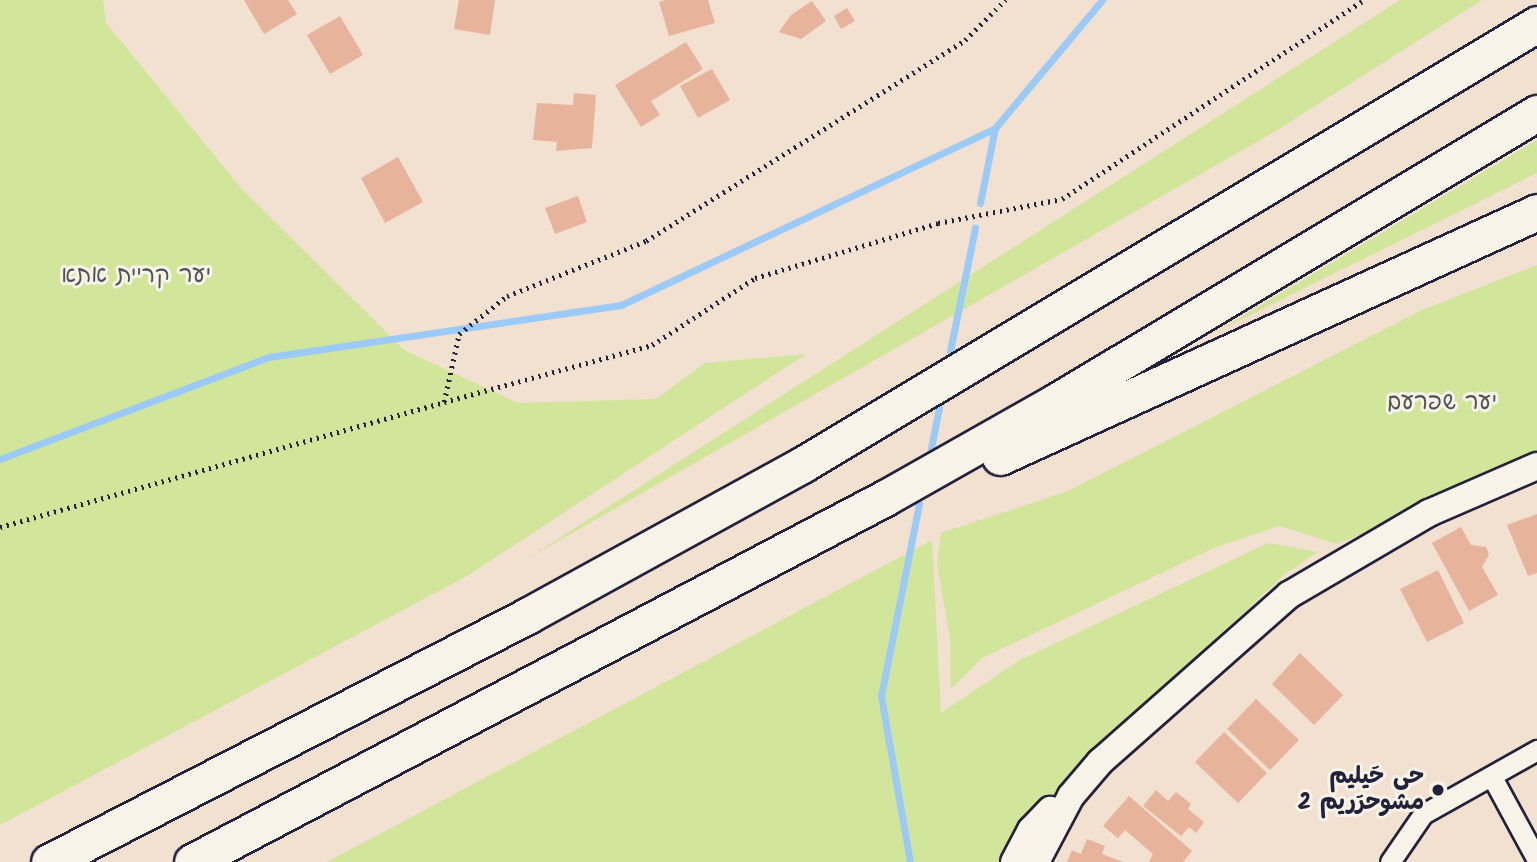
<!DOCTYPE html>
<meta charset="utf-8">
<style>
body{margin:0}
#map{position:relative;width:1537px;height:862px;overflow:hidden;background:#f2e0d1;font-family:Kalam,"Playpen Sans Arabic","Playpen Sans Hebrew",sans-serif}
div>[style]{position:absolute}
.green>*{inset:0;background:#d2e69b}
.stream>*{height:7px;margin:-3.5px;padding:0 3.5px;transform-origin:3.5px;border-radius:3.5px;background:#9ccaf7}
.building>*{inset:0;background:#e7b39b}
.path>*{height:4.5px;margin-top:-2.25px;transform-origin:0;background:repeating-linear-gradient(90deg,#22223b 0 2px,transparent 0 7px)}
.roads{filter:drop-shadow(2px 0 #22223b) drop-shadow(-2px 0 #22223b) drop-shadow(0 2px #22223b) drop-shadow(0 -2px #22223b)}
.street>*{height:19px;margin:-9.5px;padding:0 9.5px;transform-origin:9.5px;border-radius:9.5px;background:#f7f3e8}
.secondary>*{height:26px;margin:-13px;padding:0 13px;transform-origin:13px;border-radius:13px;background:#f7f3e8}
.highway>*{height:35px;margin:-17.5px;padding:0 17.5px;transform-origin:17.5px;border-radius:17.5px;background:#f7f3e8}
.dots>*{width:19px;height:19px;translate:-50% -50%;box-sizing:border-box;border:4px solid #f7f3e8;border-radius:50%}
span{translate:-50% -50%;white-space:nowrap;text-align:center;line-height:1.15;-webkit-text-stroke:6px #f7f3e8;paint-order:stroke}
.park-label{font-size:23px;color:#4e5353}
.poi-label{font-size:23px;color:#22223b;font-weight:700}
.right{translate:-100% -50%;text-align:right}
</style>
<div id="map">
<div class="green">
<div style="clip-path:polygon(0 0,103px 0,106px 23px,241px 188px,404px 350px,518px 403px,656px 399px,705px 363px,806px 354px,467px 576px,0 825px)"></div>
<div style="clip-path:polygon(1400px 0,1482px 0,1274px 132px,525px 560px)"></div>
<div style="clip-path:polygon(1537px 140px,1537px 173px,1214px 333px)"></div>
<div style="clip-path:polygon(1537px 265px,1537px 464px,1337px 544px,1279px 526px,1214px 548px,982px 658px,951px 689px,950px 638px,937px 564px,941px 533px,1068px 491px,1422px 310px)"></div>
<div style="clip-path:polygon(932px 540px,941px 713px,1020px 660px,1268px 543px,1318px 552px,1285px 574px,1117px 731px,1001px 862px,327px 862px)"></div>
</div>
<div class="stream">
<div style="left:980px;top:203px;width:76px;rotate:-78.7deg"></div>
<div style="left:950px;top:351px;width:126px;rotate:-78.5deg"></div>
<div style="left:931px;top:448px;width:41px;rotate:-78.7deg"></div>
<div style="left:0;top:459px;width:288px;rotate:-20.8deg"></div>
<div style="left:269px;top:357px;width:356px;rotate:-8.4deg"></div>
<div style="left:621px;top:305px;width:414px;rotate:-25.3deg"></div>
<div style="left:995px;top:128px;width:167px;rotate:-50.1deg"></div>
<div style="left:910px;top:862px;width:169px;rotate:-99.9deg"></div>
<div style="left:881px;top:696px;width:196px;rotate:-78.8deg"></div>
</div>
<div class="building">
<div style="clip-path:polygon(244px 0,288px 0,297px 14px,264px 34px)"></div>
<div style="clip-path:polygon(459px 0,495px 0,490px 35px,454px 29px)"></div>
<div style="clip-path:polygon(665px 0,708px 0,715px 23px,669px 36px,659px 2px)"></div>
<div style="clip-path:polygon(812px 1px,826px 21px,801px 39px,779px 32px,791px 15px)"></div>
<div style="clip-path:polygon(847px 8px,855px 21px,841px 29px,834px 16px)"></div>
<div style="clip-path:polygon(340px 16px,363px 55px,330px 74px,307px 35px)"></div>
<div style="clip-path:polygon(686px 42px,703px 69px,651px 101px,660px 115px,641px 127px,615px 85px)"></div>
<div style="clip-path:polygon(712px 69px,730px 100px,698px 118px,680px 86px)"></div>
<div style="clip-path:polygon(574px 93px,596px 95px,592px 148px,556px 151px,557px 142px,533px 140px,537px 103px,573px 105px)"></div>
<div style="clip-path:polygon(398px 157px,423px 202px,385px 223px,361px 178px)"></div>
<div style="clip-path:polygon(578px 196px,587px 222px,555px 234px,545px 208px)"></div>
<div style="clip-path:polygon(1537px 514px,1537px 573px,1528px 576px,1507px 525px)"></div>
<div style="clip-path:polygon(1461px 527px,1471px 545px,1486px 547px,1489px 555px,1482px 567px,1498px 595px,1469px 611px,1432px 543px)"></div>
<div style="clip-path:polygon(1438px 570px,1464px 623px,1427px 642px,1400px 589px)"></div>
<div style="clip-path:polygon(1300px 653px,1343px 695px,1314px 725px,1272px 684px)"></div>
<div style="clip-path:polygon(1256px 699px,1299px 740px,1270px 770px,1227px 729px)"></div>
<div style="clip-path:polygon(1224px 732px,1267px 773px,1238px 803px,1195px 762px)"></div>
<div style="clip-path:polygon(1156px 790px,1168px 801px,1176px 792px,1191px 804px,1188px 809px,1204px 822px,1196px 833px,1189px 827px,1181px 836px,1143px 806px)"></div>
<div style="clip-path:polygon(1129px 796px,1192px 851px,1183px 862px,1149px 862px,1153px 854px,1125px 830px,1118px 838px,1103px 826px)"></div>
<div style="clip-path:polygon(1087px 839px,1105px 846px,1102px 854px,1123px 862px,1067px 862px,1072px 850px,1081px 854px)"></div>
</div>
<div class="path">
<div style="left:444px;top:402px;width:216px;rotate:-15.3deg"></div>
<div style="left:652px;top:345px;width:123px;rotate:-33deg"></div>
<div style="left:755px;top:278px;width:191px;rotate:-16.7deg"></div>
<div style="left:938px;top:223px;width:126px;rotate:-11deg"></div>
<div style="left:1062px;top:199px;width:362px;rotate:-33.4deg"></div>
<div style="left:0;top:527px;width:461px;rotate:-15.7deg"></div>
<div style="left:444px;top:402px;width:70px;rotate:-77.6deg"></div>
<div style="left:459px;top:334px;width:61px;rotate:-38.4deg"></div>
<div style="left:507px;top:296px;width:149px;rotate:-21.6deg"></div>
<div style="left:646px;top:241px;width:377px;rotate:-32.2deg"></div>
<div style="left:965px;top:40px;width:57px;rotate:-45deg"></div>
</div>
<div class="roads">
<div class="street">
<div style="left:1492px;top:777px;width:94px;rotate:61.5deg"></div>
<div style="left:1390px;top:862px;width:58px;rotate:-55.5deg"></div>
<div style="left:1423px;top:814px;width:131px;rotate:-29.3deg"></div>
</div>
<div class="secondary">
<div style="left:1014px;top:862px;width:36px;rotate:-62deg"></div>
<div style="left:1031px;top:830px;width:28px;rotate:-46deg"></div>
<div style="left:1036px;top:862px;width:75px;rotate:-62.1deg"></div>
<div style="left:1071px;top:796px;width:45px;rotate:-49.5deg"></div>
<div style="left:1100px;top:762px;width:252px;rotate:-41.5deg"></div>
<div style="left:1289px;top:595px;width:162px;rotate:-30.4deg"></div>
<div style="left:1429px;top:513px;width:118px;rotate:-23.5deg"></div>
</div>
<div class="highway">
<div style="left:1000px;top:457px;width:590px;rotate:-24.52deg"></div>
<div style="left:49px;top:862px;width:538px;rotate:-27.23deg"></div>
<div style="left:527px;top:616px;width:314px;rotate:-28.8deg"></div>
<div style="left:802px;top:465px;width:857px;rotate:-30.96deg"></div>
<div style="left:192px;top:862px;width:783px;rotate:-27.71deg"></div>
<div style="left:885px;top:498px;width:195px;rotate:-29.5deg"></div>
<div style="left:1055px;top:402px;width:562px;rotate:-30.95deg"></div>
</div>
</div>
<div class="dots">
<div style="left:1438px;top:790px;background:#22223b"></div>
</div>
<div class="park-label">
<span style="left:136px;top:276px">יער קריית אתא</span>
<span style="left:1442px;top:403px">יער שפרעם</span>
</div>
<div class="poi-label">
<span class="right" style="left:1424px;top:790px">حي حَيليم<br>مشوحرَريم 2</span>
</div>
</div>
